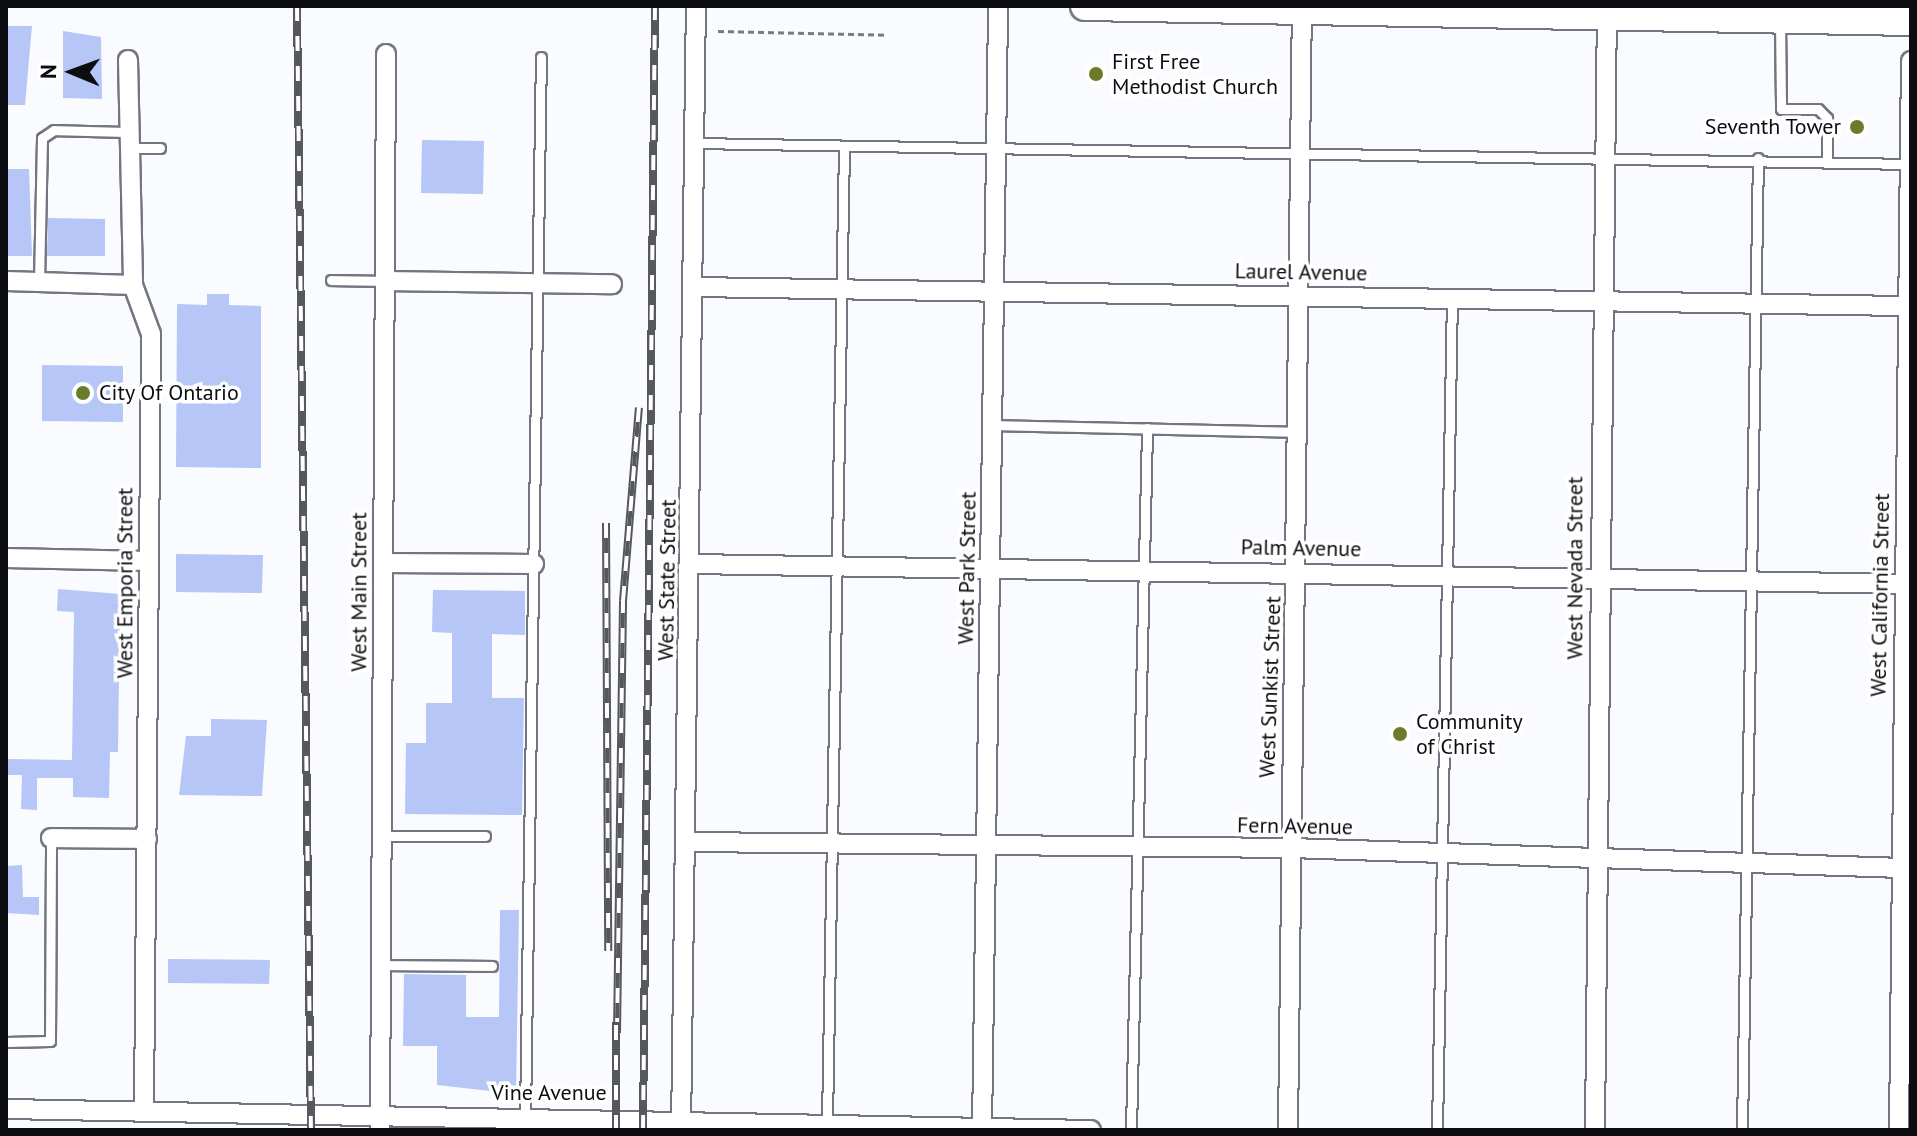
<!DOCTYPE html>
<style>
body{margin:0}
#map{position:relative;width:1917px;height:1136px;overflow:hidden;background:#fafbfe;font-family:"PT Sans",sans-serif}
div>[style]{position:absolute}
.building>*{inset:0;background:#b6c6f6}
.path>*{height:3px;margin-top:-1.5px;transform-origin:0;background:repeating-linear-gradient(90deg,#787a7d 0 6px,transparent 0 10px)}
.roads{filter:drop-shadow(2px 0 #737682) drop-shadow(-2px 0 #737682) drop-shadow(0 2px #737682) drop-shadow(0 -2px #737682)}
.service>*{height:9px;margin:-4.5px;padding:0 4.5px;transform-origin:4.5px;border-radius:4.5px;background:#fff}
.minor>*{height:18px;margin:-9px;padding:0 9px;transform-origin:9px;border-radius:9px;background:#fff}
.primary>*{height:28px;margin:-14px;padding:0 14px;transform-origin:14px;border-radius:14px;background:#fff}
.rail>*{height:8px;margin-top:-4px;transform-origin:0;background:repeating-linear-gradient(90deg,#fff 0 15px,#56585b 0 30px);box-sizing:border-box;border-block:2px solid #56585b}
.dots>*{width:22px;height:22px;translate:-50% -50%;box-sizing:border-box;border:4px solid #fff;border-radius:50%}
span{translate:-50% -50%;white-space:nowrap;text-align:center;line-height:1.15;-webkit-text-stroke:7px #fff;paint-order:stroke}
.poi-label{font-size:22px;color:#0b0d11}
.left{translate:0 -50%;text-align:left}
.right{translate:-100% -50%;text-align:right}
.street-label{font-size:22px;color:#0b0d11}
.frame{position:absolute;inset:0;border:8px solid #0b0d11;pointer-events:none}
.north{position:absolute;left:32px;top:32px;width:80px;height:80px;-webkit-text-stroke:6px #fff;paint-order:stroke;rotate:271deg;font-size:22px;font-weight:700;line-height:32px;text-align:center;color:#0b0d11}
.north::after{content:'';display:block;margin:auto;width:28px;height:36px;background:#0b0d11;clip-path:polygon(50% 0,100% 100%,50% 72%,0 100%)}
</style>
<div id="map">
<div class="building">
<div style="clip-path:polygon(6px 26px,32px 26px,25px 105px,6px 105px)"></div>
<div style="clip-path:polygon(63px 31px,101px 37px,102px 99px,63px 98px)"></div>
<div style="clip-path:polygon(422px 140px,484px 141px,483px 194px,421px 193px)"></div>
<div style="clip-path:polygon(6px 169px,29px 169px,32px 256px,6px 256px)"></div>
<div style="clip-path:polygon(48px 218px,105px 219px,105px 256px,47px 256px)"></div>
<div style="clip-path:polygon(207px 294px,229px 294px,229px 305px,261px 306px,261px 468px,176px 467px,177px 304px,207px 305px)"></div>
<div style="clip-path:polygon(42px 365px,123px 366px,123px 422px,42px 421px)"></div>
<div style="clip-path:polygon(176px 554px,263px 555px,262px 593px,176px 592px)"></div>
<div style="clip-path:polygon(58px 589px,120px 594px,118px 752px,110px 752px,109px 798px,73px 797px,73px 778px,37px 778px,37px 810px,21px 809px,22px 775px,8px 775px,8px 759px,72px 760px,74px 612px,57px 611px)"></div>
<div style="clip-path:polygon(433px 590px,525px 591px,525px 635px,492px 634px,492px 698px,524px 698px,522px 815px,405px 814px,406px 743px,426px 743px,426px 703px,452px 703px,452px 633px,432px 632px)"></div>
<div style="clip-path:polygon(211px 719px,267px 720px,262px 796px,179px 795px,186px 736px,211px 736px)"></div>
<div style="clip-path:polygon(22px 865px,23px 897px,39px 897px,39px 915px,6px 913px,6px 866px)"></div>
<div style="clip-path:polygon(500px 910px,519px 910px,516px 1094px,437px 1085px,437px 1046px,403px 1046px,404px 974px,466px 975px,466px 1017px,499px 1017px)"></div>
<div style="clip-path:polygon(168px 959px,270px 960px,269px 984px,168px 983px)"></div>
</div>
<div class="path">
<div style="left:718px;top:31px;width:170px;rotate:1.3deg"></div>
</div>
<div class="roads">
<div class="service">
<div style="left:1780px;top:22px;width:87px;rotate:89.3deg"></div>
<div style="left:1781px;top:109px;width:37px"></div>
<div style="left:1818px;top:109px;width:13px;rotate:45deg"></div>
<div style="left:1827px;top:118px;width:44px;rotate:90deg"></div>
<div style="left:695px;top:143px;width:1214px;rotate:0.99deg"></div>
<div style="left:131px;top:148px;width:29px"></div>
<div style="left:331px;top:280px;width:53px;rotate:1.1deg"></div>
<div style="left:39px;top:282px;width:144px;rotate:-88.8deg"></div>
<div style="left:42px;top:138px;width:14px;rotate:-34deg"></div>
<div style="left:54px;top:130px;width:77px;rotate:1.5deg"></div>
<div style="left:994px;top:425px;width:305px;rotate:1.3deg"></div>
<div style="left:381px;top:836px;width:104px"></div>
<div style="left:380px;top:965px;width:112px;rotate:0.5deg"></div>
<div style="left:6px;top:1042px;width:44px;rotate:-1.3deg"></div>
<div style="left:50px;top:1041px;width:203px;rotate:-89.7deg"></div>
<div style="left:525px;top:1117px;width:1060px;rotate:-89.14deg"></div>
<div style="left:827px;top:1121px;width:973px;rotate:-89deg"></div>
<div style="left:1131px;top:1130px;width:702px;rotate:-88.69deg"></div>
<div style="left:1437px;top:1130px;width:832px;rotate:-88.97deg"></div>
<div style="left:1742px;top:1130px;width:972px;rotate:-89.06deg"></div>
</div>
<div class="minor">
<div style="left:128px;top:60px;width:225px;rotate:88.7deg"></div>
<div style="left:133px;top:285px;width:52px;rotate:69.8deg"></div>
<div style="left:151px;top:334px;width:776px;rotate:90.52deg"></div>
<div style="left:6px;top:281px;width:127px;rotate:1.8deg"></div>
<div style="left:384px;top:281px;width:228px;rotate:0.8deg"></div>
<div style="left:694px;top:287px;width:1214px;rotate:0.9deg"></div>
<div style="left:6px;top:558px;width:143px;rotate:1.2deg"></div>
<div style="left:383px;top:563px;width:151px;rotate:0.4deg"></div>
<div style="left:691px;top:564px;width:1220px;rotate:0.94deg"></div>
<div style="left:51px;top:838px;width:96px;rotate:0.6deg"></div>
<div style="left:688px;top:842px;width:602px;rotate:0.57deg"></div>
<div style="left:1290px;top:848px;width:611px;rotate:1.87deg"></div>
<div style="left:6px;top:1109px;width:1085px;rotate:1.11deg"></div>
<div style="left:380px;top:1130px;width:1076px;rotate:-89.68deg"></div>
<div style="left:681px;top:1130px;width:1124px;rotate:-89.24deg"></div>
<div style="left:982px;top:1130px;width:1124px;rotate:-89.18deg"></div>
<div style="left:1288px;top:1130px;width:1124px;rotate:-89.29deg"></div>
<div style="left:1595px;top:1130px;width:1124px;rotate:-89.39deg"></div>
<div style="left:1899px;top:1130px;width:1069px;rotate:-89.36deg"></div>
</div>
<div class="primary">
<div style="left:1085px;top:6px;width:826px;rotate:1.04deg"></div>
</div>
</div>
<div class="rail">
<div style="left:297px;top:6px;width:1124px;rotate:89.29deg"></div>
<div style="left:606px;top:523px;width:428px;rotate:89.7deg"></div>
<div style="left:617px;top:1033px;width:432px;rotate:-89.2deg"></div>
<div style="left:623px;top:601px;width:194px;rotate:-85.3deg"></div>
<div style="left:616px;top:1130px;width:108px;rotate:-90deg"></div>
<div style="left:643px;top:1130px;width:1124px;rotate:-89.39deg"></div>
</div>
<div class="dots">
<div style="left:1096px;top:74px;background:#6b7b2a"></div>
<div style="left:1857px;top:127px;background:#6b7b2a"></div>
<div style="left:83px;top:393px;background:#6b7b2a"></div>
<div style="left:1400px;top:734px;background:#6b7b2a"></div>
</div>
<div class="poi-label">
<span class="left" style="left:1112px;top:74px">First Free<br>Methodist Church</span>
<span class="right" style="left:1841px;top:127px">Seventh Tower</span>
<span class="left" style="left:99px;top:393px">City Of Ontario</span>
<span class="left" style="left:1416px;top:734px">Community<br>of Christ</span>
</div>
<div class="street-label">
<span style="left:1301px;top:272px;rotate:1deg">Laurel Avenue</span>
<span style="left:1301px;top:548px;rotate:1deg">Palm Avenue</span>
<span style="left:967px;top:568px;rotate:-89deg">West Park Street</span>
<span style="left:1575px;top:568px;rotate:-90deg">West Nevada Street</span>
<span style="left:667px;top:580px;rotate:-89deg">West State Street</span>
<span style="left:125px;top:583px;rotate:-90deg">West Emporia Street</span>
<span style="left:359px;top:592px;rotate:-90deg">West Main Street</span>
<span style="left:1880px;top:595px;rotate:-89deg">West California Street</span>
<span style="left:1270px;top:687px;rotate:-88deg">West Sunkist Street</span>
<span style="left:1295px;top:826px;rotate:1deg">Fern Avenue</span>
<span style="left:549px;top:1093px">Vine Avenue</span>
</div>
<div class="frame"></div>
<div class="north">N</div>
</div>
